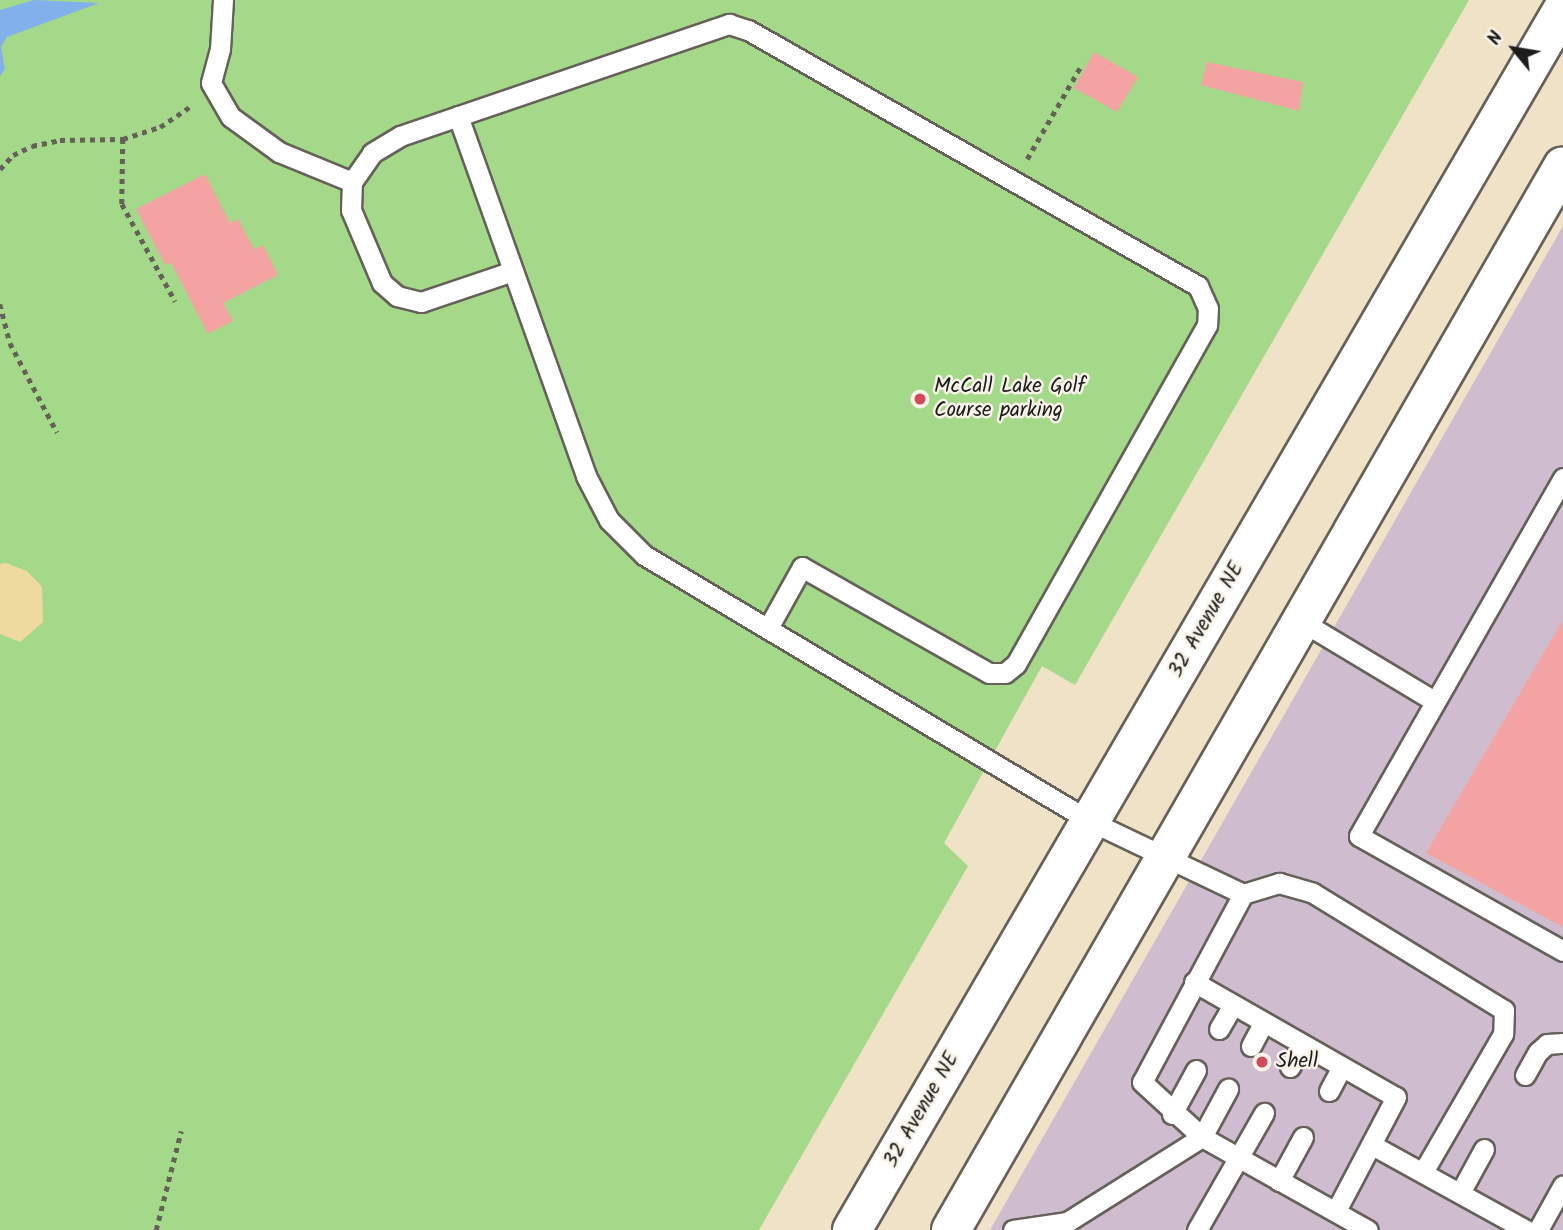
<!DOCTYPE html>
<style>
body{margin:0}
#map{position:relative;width:1563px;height:1230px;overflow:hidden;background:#f0e2c6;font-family:Kalam,sans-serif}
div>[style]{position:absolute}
.industrial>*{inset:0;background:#cfbdcf}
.green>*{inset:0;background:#a4d98a}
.sand>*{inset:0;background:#eeda9e}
.water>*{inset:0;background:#81b0eb}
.building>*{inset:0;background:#f3a4a2}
.path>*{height:4.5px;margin-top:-2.25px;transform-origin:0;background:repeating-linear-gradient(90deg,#666158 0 5px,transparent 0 10px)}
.roads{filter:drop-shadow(2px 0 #666158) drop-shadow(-2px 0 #666158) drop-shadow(0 2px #666158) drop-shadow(0 -2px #666158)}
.service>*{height:19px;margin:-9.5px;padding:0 9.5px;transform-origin:9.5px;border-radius:9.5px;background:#fff}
.secondary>*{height:38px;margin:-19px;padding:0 19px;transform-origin:19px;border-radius:19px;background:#fff}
.dots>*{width:19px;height:19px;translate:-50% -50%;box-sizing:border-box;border:4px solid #f7f3e8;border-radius:50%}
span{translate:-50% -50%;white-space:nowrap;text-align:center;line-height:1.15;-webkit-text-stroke:5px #f7f3e8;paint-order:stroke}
.poi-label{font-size:21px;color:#1c1c1c}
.left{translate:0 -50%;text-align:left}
.street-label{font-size:21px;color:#1c1c1c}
.north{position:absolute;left:1479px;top:14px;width:70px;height:70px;-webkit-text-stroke:5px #f7f3e8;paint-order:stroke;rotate:300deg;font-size:19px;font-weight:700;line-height:28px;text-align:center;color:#1c1c1c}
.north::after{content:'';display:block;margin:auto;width:24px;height:32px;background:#1c1c1c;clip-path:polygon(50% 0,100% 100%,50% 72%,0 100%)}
</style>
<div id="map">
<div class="industrial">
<div style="clip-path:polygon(1563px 226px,1563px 1230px,990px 1230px)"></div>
</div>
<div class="green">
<div style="clip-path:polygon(0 0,1469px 0,1075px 685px,1042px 666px,944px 843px,968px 866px,759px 1230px,0 1230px)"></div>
</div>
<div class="sand">
<div style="clip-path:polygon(6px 563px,27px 571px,42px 587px,43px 622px,20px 642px,0 634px,0 564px)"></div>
</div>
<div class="water">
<div style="clip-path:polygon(34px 0,99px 3px,7px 37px,1px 47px,5px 69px,0 76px,0 10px)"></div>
</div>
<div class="building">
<div style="clip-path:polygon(1094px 52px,1138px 77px,1117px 112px,1074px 88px)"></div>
<div style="clip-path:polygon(1207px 62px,1303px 82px,1299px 111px,1201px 85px)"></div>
<div style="clip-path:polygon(205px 174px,230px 223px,238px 219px,254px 249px,263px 245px,278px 275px,223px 303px,233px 321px,208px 334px,171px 263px,165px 265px,136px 209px)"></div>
<div style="clip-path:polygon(1563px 620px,1563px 927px,1426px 853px)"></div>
</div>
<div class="path">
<div style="left:123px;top:139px;width:65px;rotate:90.9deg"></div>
<div style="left:122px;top:204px;width:111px;rotate:61.3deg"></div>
<div style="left:1027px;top:159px;width:110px;rotate:-59.9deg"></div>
<div style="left:0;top:169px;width:19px;rotate:-47deg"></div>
<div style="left:13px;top:155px;width:21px;rotate:-25deg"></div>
<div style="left:32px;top:146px;width:29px;rotate:-12deg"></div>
<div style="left:60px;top:140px;width:63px;rotate:-0.9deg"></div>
<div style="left:123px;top:139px;width:39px;rotate:-18deg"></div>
<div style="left:160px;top:127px;width:37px;rotate:-34deg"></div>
<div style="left:0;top:304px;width:40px;rotate:75.6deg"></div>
<div style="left:10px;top:343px;width:101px;rotate:62.2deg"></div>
<div style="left:156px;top:1230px;width:102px;rotate:-75.8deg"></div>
</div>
<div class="roads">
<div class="service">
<div style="left:223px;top:0;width:49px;rotate:93.5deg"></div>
<div style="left:220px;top:49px;width:35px;rotate:105deg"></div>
<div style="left:211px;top:83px;width:39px;rotate:60deg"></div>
<div style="left:231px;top:117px;width:59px;rotate:36.1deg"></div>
<div style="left:279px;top:152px;width:79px;rotate:22.3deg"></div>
<div style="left:458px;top:116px;width:382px;rotate:70.4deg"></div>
<div style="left:586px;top:476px;width:50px;rotate:62.4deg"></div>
<div style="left:609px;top:520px;width:49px;rotate:45deg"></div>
<div style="left:644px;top:555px;width:519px;rotate:30.81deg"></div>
<div style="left:1090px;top:821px;width:170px;rotate:25.5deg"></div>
<div style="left:1243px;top:894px;width:38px;rotate:-17deg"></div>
<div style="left:1279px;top:883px;width:35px;rotate:16deg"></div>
<div style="left:1313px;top:893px;width:224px;rotate:31.5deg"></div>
<div style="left:1504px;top:1010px;width:24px;rotate:92deg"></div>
<div style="left:1503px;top:1034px;width:160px;rotate:120.1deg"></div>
<div style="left:513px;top:271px;width:97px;rotate:161.4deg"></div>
<div style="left:421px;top:302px;width:25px;rotate:-166deg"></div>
<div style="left:397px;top:296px;width:20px;rotate:-139deg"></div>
<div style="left:382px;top:283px;width:79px;rotate:-113deg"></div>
<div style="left:351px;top:210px;width:28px;rotate:-88deg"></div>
<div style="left:352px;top:182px;width:35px;rotate:-55deg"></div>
<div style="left:372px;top:153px;width:33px;rotate:-31deg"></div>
<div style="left:400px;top:136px;width:348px;rotate:-18.8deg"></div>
<div style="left:729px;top:24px;width:20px;rotate:18deg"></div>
<div style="left:748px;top:30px;width:518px;rotate:29.64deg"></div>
<div style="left:1198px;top:286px;width:24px;rotate:66deg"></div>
<div style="left:1208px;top:308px;width:17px;rotate:93deg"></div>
<div style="left:1207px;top:325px;width:389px;rotate:119.4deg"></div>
<div style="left:1016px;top:664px;width:14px;rotate:141deg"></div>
<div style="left:1005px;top:673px;width:16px;rotate:180deg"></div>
<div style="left:989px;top:673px;width:215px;rotate:-150.5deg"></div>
<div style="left:802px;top:567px;width:70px;rotate:119.1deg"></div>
<div style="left:1563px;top:478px;width:412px;rotate:119.7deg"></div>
<div style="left:1359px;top:836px;width:234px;rotate:29.4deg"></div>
<div style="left:1301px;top:621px;width:155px;rotate:31deg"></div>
<div style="left:1243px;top:894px;width:213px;rotate:118.2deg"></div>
<div style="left:1142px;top:1082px;width:81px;rotate:42.5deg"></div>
<div style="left:1202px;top:1137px;width:190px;rotate:29.3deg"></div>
<div style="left:1194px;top:982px;width:232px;rotate:29.7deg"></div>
<div style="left:1396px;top:1097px;width:129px;rotate:117.8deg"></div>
<div style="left:1219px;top:1029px;width:28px;rotate:-60deg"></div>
<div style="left:1251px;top:1046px;width:27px;rotate:-62deg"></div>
<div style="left:1290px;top:1067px;width:26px;rotate:-61deg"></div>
<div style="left:1525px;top:1075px;width:26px;rotate:-61deg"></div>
<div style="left:1538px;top:1052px;width:12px;rotate:-42deg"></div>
<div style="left:1547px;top:1044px;width:16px;rotate:-4deg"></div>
<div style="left:1329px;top:1091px;width:27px;rotate:-62deg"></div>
<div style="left:1172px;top:1114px;width:50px;rotate:-61.4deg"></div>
<div style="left:1372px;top:1145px;width:176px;rotate:28.9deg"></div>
<div style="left:1279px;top:1181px;width:50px;rotate:-61.4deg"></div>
<div style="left:1460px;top:1193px;width:50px;rotate:-61.4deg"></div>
<div style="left:1013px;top:1230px;width:55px;rotate:-8.4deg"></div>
<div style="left:1067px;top:1222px;width:160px;rotate:-32.2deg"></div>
<div style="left:1202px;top:1137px;width:55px;rotate:-61.6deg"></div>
<div style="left:1197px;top:1230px;width:135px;rotate:-60.2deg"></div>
<div style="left:1538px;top:1230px;width:51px;rotate:-60.9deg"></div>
</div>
<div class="secondary">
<div style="left:852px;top:1230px;width:1413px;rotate:-59.79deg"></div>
<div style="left:951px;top:1230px;width:1227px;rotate:-60.09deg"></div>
</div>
</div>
<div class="dots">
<div style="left:920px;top:399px;background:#d1495b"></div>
<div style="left:1262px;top:1062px;background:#d1495b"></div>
</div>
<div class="poi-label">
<span class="left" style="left:934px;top:399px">McCall Lake Golf<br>Course parking</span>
<span class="left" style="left:1276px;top:1062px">Shell</span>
</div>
<div class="street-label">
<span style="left:1207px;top:620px;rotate:-60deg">32 Avenue NE</span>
<span style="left:922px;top:1110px;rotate:-60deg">32 Avenue NE</span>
</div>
<div class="north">N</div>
</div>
